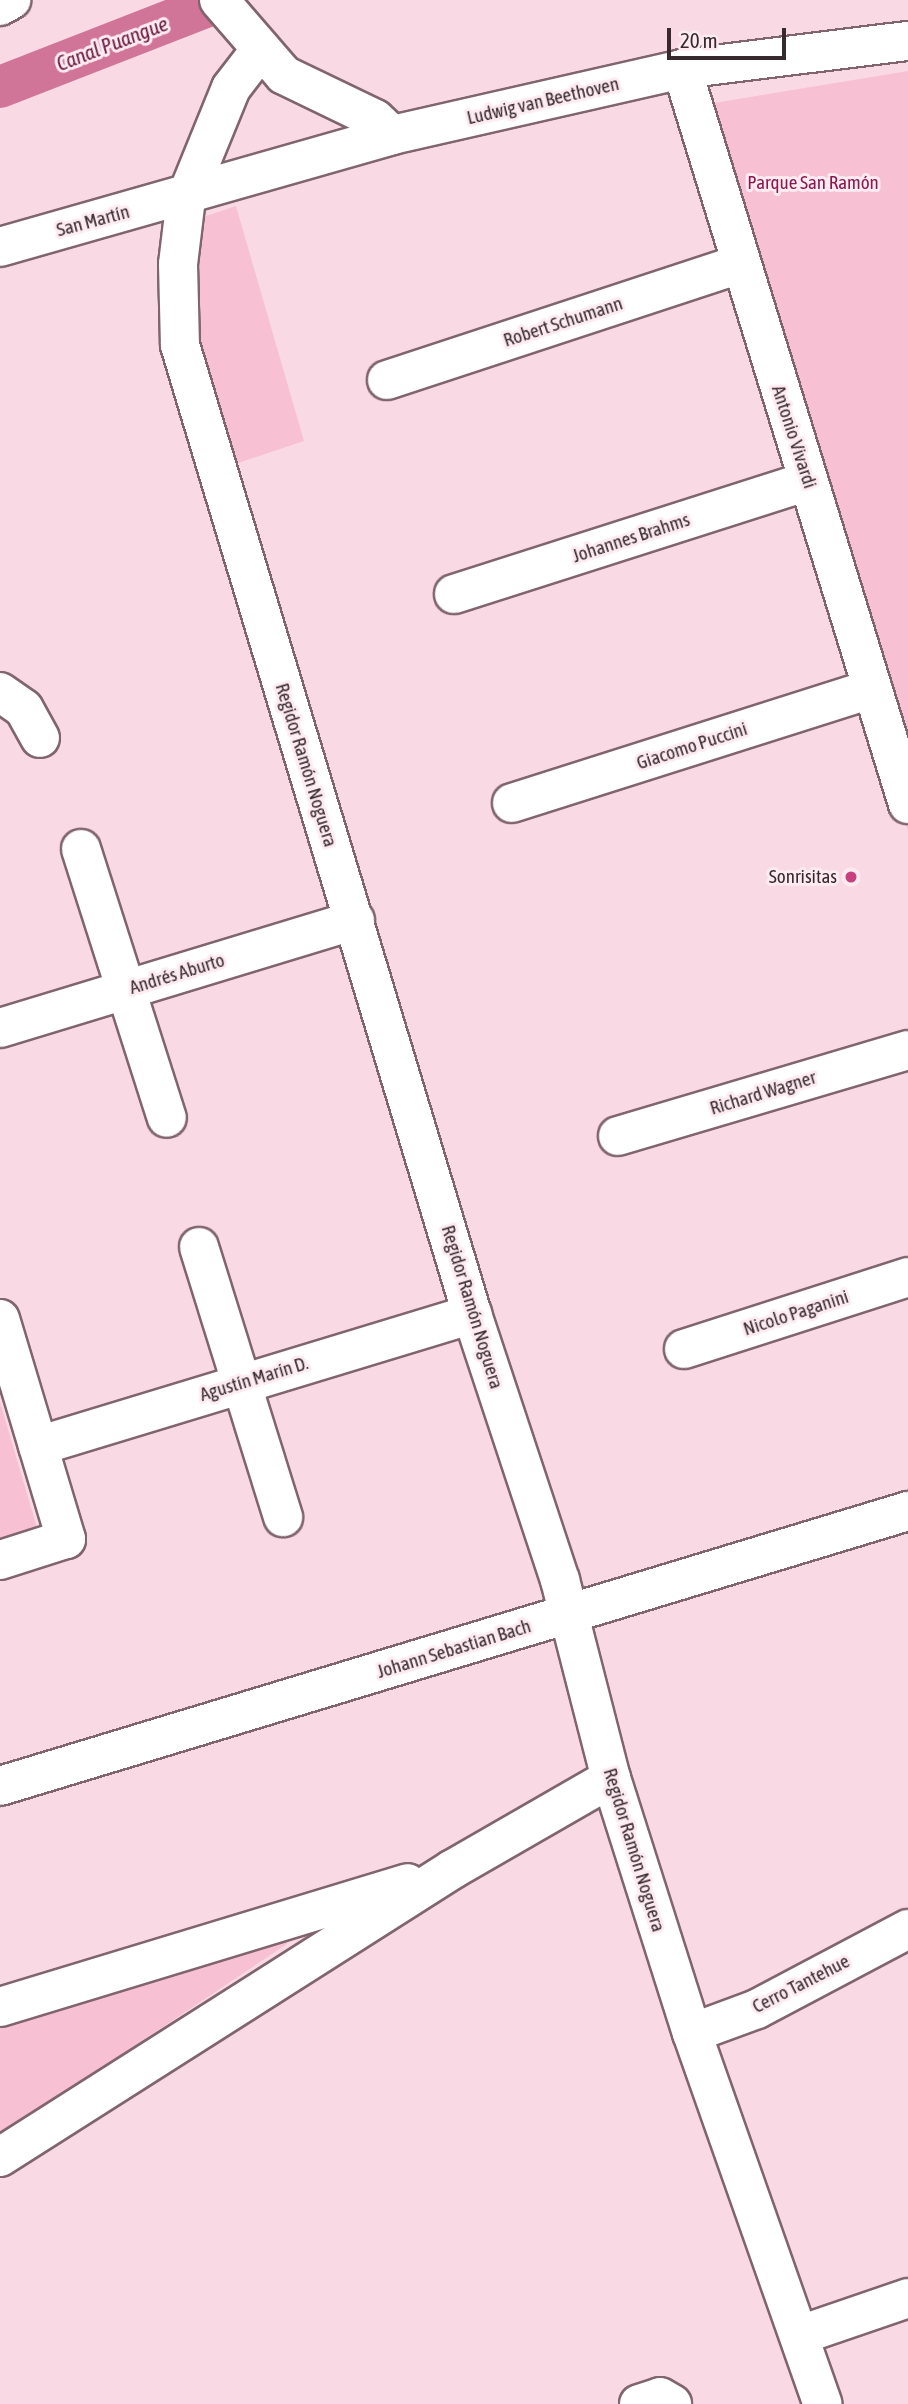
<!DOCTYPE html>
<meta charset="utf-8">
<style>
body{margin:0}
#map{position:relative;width:908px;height:2404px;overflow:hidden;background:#f9dae4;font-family:"Asap Condensed",sans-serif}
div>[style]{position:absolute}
.green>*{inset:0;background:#f8c1d3}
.canal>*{height:42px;margin:-21px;padding:0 21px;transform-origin:21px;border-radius:21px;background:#d17598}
.roads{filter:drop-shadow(2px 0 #80656e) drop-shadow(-2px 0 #80656e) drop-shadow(0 2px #80656e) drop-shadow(0 -2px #80656e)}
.minor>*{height:38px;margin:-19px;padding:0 19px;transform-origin:19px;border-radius:19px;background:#fff}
.major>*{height:38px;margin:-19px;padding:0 19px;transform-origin:19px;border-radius:19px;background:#fff}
.dots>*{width:19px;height:19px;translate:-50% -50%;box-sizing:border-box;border:4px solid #feebf1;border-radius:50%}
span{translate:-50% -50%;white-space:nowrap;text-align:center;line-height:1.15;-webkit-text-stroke:6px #feebf1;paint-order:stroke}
.street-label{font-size:19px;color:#362a2e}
.park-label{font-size:19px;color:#891a50}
.poi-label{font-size:19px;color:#362a2e}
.right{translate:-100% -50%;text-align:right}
.water-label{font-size:21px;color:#69173d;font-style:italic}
.scale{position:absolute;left:667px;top:28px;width:119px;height:32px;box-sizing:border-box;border:4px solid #362a2e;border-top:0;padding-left:9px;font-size:21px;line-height:24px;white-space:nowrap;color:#362a2e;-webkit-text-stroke:5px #feebf1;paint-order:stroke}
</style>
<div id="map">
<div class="green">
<div style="clip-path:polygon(908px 71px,908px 831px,690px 107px)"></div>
<div style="clip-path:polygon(236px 206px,304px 441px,226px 467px,198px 367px,190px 299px,200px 218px)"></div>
<div style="clip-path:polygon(0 1402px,38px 1531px,0 1542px)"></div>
<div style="clip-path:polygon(289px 1933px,287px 1944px,0 2136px,0 2019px)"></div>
</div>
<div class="canal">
<div style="left:0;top:87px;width:239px;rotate:-21.3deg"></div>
</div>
<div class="roads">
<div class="minor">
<div style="left:219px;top:0;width:99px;rotate:49.1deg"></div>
<div style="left:284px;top:75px;width:101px;rotate:25.8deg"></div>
<div style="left:375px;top:119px;width:23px;rotate:43deg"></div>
<div style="left:261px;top:49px;width:49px;rotate:127.6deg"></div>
<div style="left:231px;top:88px;width:119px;rotate:112.2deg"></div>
<div style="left:186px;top:198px;width:66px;rotate:96.9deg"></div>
<div style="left:178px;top:264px;width:81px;rotate:88.6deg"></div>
<div style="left:180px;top:345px;width:1012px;rotate:73.23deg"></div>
<div style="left:472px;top:1314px;width:280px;rotate:71.7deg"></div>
<div style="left:560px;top:1580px;width:204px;rotate:75.6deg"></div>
<div style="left:611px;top:1778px;width:268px;rotate:72.4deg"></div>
<div style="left:692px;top:2033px;width:393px;rotate:70.6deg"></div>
<div style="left:682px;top:69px;width:769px;rotate:72.91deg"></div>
<div style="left:0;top:247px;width:408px;rotate:-15.9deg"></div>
<div style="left:392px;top:135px;width:297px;rotate:-12.8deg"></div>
<div style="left:682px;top:69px;width:228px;rotate:-7.1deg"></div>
<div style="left:387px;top:380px;width:371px;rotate:-18.2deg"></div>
<div style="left:454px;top:594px;width:372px;rotate:-17.7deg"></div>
<div style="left:0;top:692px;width:29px;rotate:35deg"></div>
<div style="left:24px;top:709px;width:33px;rotate:61deg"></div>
<div style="left:512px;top:803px;width:378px;rotate:-17.6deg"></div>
<div style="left:81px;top:849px;width:282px;rotate:72.3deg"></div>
<div style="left:0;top:1028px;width:371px;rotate:-16.9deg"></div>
<div style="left:618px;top:1136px;width:302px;rotate:-16.5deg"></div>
<div style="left:199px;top:1247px;width:283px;rotate:72.7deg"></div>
<div style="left:0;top:1319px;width:230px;rotate:73.3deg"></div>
<div style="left:66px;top:1539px;width:69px;rotate:162.3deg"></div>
<div style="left:684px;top:1349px;width:235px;rotate:-17.8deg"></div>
<div style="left:38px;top:1446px;width:454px;rotate:-16.9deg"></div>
<div style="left:0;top:1786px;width:949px;rotate:-16.85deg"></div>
<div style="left:0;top:2007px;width:426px;rotate:-16.9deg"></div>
<div style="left:692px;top:2033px;width:69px;rotate:-20.3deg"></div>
<div style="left:757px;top:2009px;width:171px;rotate:-27.9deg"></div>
<div style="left:0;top:2157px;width:537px;rotate:-32.45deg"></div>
<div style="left:453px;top:1869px;width:182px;rotate:-29.9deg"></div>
<div style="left:800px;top:2335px;width:114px;rotate:-18.9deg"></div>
<div style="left:639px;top:2404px;width:22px;rotate:-18deg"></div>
<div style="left:660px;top:2397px;width:14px;rotate:30deg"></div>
</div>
<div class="major">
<div style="left:0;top:6px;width:13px;rotate:-29deg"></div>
</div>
</div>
<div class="dots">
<div style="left:851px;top:877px;background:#c8407d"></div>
</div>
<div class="street-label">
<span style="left:543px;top:101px;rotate:-13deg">Ludwig van Beethoven</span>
<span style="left:93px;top:221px;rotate:-15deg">San Martín</span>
<span style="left:563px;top:322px;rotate:-18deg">Robert Schumann</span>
<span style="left:794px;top:437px;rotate:72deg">Antonio Vivardi</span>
<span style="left:631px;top:538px;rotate:-18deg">Johannes Brahms</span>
<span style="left:692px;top:746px;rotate:-18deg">Giacomo Puccini</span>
<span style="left:306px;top:765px;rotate:73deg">Regidor Ramón Noguera</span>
<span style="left:177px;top:974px;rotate:-17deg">Andrés Aburto</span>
<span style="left:763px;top:1093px;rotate:-17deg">Richard Wagner</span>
<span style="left:472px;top:1307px;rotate:73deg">Regidor Ramón Noguera</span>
<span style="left:796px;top:1313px;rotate:-18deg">Nicolo Paganini</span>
<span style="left:254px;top:1379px;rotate:-17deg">Agustín Marín D.</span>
<span style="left:454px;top:1649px;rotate:-17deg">Johann Sebastian Bach</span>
<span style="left:634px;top:1850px;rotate:73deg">Regidor Ramón Noguera</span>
<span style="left:801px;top:1984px;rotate:-27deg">Cerro Tantehue</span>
</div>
<div class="park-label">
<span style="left:813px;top:183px">Parque San Ramón</span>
</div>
<div class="poi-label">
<span class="right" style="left:837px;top:877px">Sonrisitas</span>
</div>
<div class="water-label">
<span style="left:112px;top:43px;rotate:-21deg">Canal Puangue</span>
</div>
<div class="scale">20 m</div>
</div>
